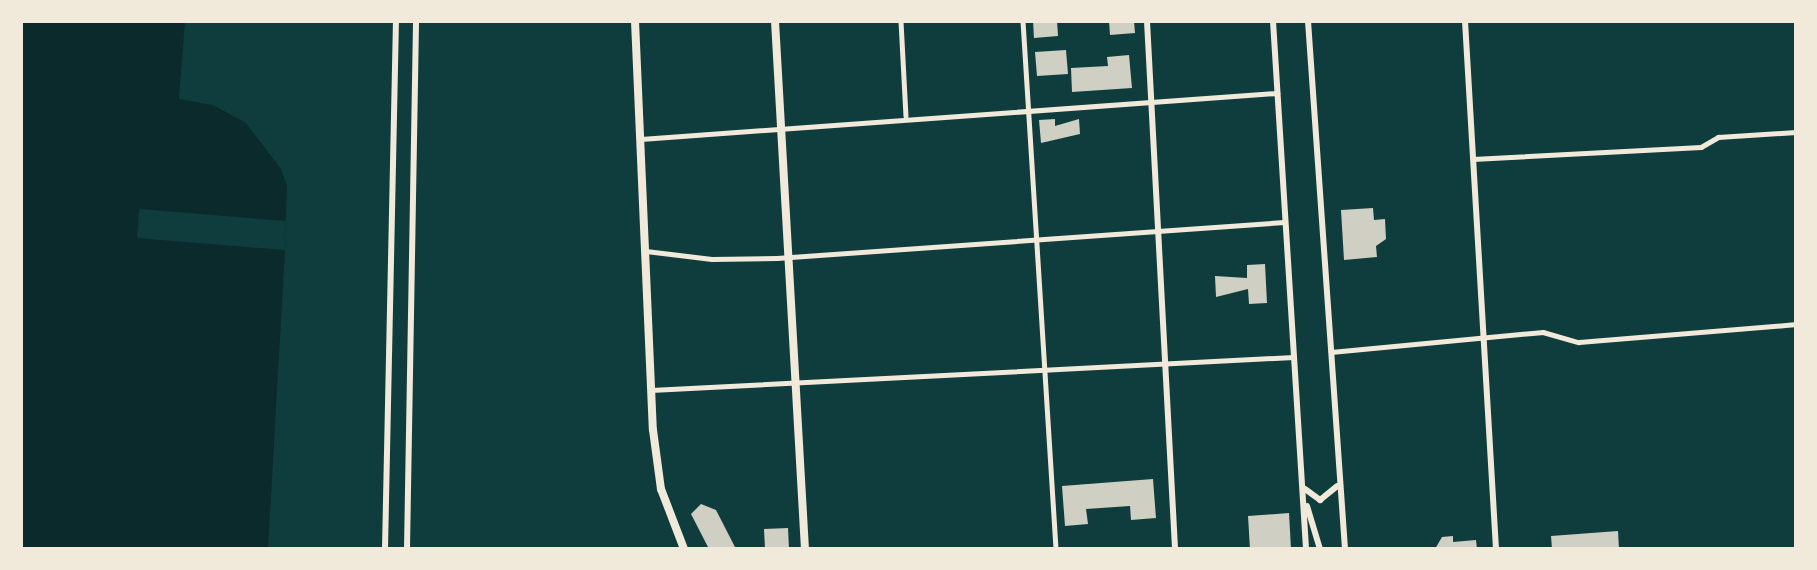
<!DOCTYPE html>
<style>
body{margin:0}
#map{position:relative;width:1817px;height:570px;overflow:hidden;background:#0f3d3e;font-family:"Source Sans 3",sans-serif}
div>[style]{position:absolute}
.water>*{inset:0;background:#0a2a2b}
.pier>*{inset:0;background:#0f3d3e}
.building>*{inset:0;background:#cfcfc3}
.minor>*{height:4.5px;margin:-2.25px;padding:0 2.25px;transform-origin:2.25px;border-radius:2.25px;background:#f1e9da}
.tertiary>*{height:6px;margin:-3px;padding:0 3px;transform-origin:3px;border-radius:3px;background:#f1e9da}
.secondary>*{height:6px;margin:-3px;padding:0 3px;transform-origin:3px;border-radius:3px;background:#f1e9da}
.trunk>*{height:8px;margin:-4px;padding:0 4px;transform-origin:4px;border-radius:4px;background:#f1e9da}
span{translate:-50% -50%;white-space:nowrap;text-align:center;line-height:1.15;-webkit-text-stroke:5px #f1e9da;paint-order:stroke}
.frame{position:absolute;inset:0;border:23px solid #f1e9da;pointer-events:none}
</style>
<div id="map">
<div class="water">
<div style="clip-path:polygon(21px 21px,185px 21px,179px 99px,213px 105px,246px 123px,281px 169px,287px 186px,285px 250px,268px 549px,21px 549px)"></div>
</div>
<div class="pier">
<div style="clip-path:polygon(139px 209px,286px 221px,285px 250px,137px 238px)"></div>
</div>
<div class="building">
<div style="clip-path:polygon(1033px 21px,1057px 21px,1058px 36px,1034px 38px)"></div>
<div style="clip-path:polygon(1109px 21px,1134px 21px,1135px 33px,1110px 35px)"></div>
<div style="clip-path:polygon(1066px 50px,1068px 74px,1037px 76px,1035px 52px)"></div>
<div style="clip-path:polygon(1129px 55px,1132px 88px,1072px 92px,1071px 68px,1108px 66px,1107px 57px)"></div>
<div style="clip-path:polygon(1055px 119px,1055px 126px,1079px 119px,1080px 134px,1041px 143px,1039px 120px)"></div>
<div style="clip-path:polygon(1373px 208px,1374px 220px,1385px 219px,1386px 239px,1376px 246px,1377px 257px,1344px 260px,1341px 210px)"></div>
<div style="clip-path:polygon(1265px 264px,1267px 303px,1249px 304px,1248px 289px,1216px 297px,1215px 276px,1247px 278px,1247px 265px)"></div>
<div style="clip-path:polygon(1153px 479px,1156px 518px,1131px 520px,1130px 506px,1086px 509px,1088px 524px,1065px 526px,1062px 486px)"></div>
<div style="clip-path:polygon(701px 504px,716px 510px,736px 549px,709px 549px,691px 514px)"></div>
<div style="clip-path:polygon(1289px 513px,1291px 549px,1250px 549px,1248px 516px)"></div>
<div style="clip-path:polygon(788px 528px,789px 549px,765px 549px,764px 529px)"></div>
<div style="clip-path:polygon(1618px 531px,1619px 549px,1552px 549px,1551px 536px)"></div>
<div style="clip-path:polygon(1453px 536px,1453px 542px,1476px 540px,1477px 549px,1435px 549px,1442px 537px)"></div>
</div>
<div class="minor">
<div style="left:901px;top:21px;width:95px;rotate:87deg"></div>
<div style="left:1023px;top:21px;width:529px;rotate:86.42deg"></div>
<div style="left:641px;top:139px;width:638px;rotate:-4.14deg"></div>
<div style="left:1473px;top:159px;width:228px;rotate:-3deg"></div>
<div style="left:1701px;top:147px;width:20px;rotate:-30deg"></div>
<div style="left:1718px;top:137px;width:78px;rotate:-3.7deg"></div>
<div style="left:646px;top:251px;width:66px;rotate:6.9deg"></div>
<div style="left:712px;top:259px;width:65px;rotate:-0.9deg"></div>
<div style="left:777px;top:258px;width:508px;rotate:-4.06deg"></div>
<div style="left:1331px;top:352px;width:213px;rotate:-5.4deg"></div>
<div style="left:1543px;top:332px;width:37px;rotate:16deg"></div>
<div style="left:1579px;top:342px;width:218px;rotate:-4.7deg"></div>
<div style="left:651px;top:390px;width:643px;rotate:-2.94deg"></div>
</div>
<div class="tertiary">
<div style="left:1147px;top:21px;width:529px;rotate:86.96deg"></div>
<div style="left:1465px;top:21px;width:529px;rotate:86.64deg"></div>
</div>
<div class="secondary">
<div style="left:1273px;top:21px;width:529px;rotate:86.42deg"></div>
<div style="left:1308px;top:21px;width:529px;rotate:85.99deg"></div>
<div style="left:1305px;top:489px;width:19px;rotate:36deg"></div>
<div style="left:1320px;top:500px;width:22px;rotate:-39deg"></div>
<div style="left:1307px;top:506px;width:45px;rotate:73.2deg"></div>
<div style="left:385px;top:549px;width:528px;rotate:-88.81deg"></div>
<div style="left:407px;top:549px;width:528px;rotate:-89.02deg"></div>
</div>
<div class="trunk">
<div style="left:635px;top:21px;width:409px;rotate:87.5deg"></div>
<div style="left:653px;top:430px;width:60px;rotate:82.3deg"></div>
<div style="left:661px;top:489px;width:64px;rotate:69deg"></div>
<div style="left:775px;top:21px;width:529px;rotate:86.75deg"></div>
</div>
<div class="frame"></div>
</div>
